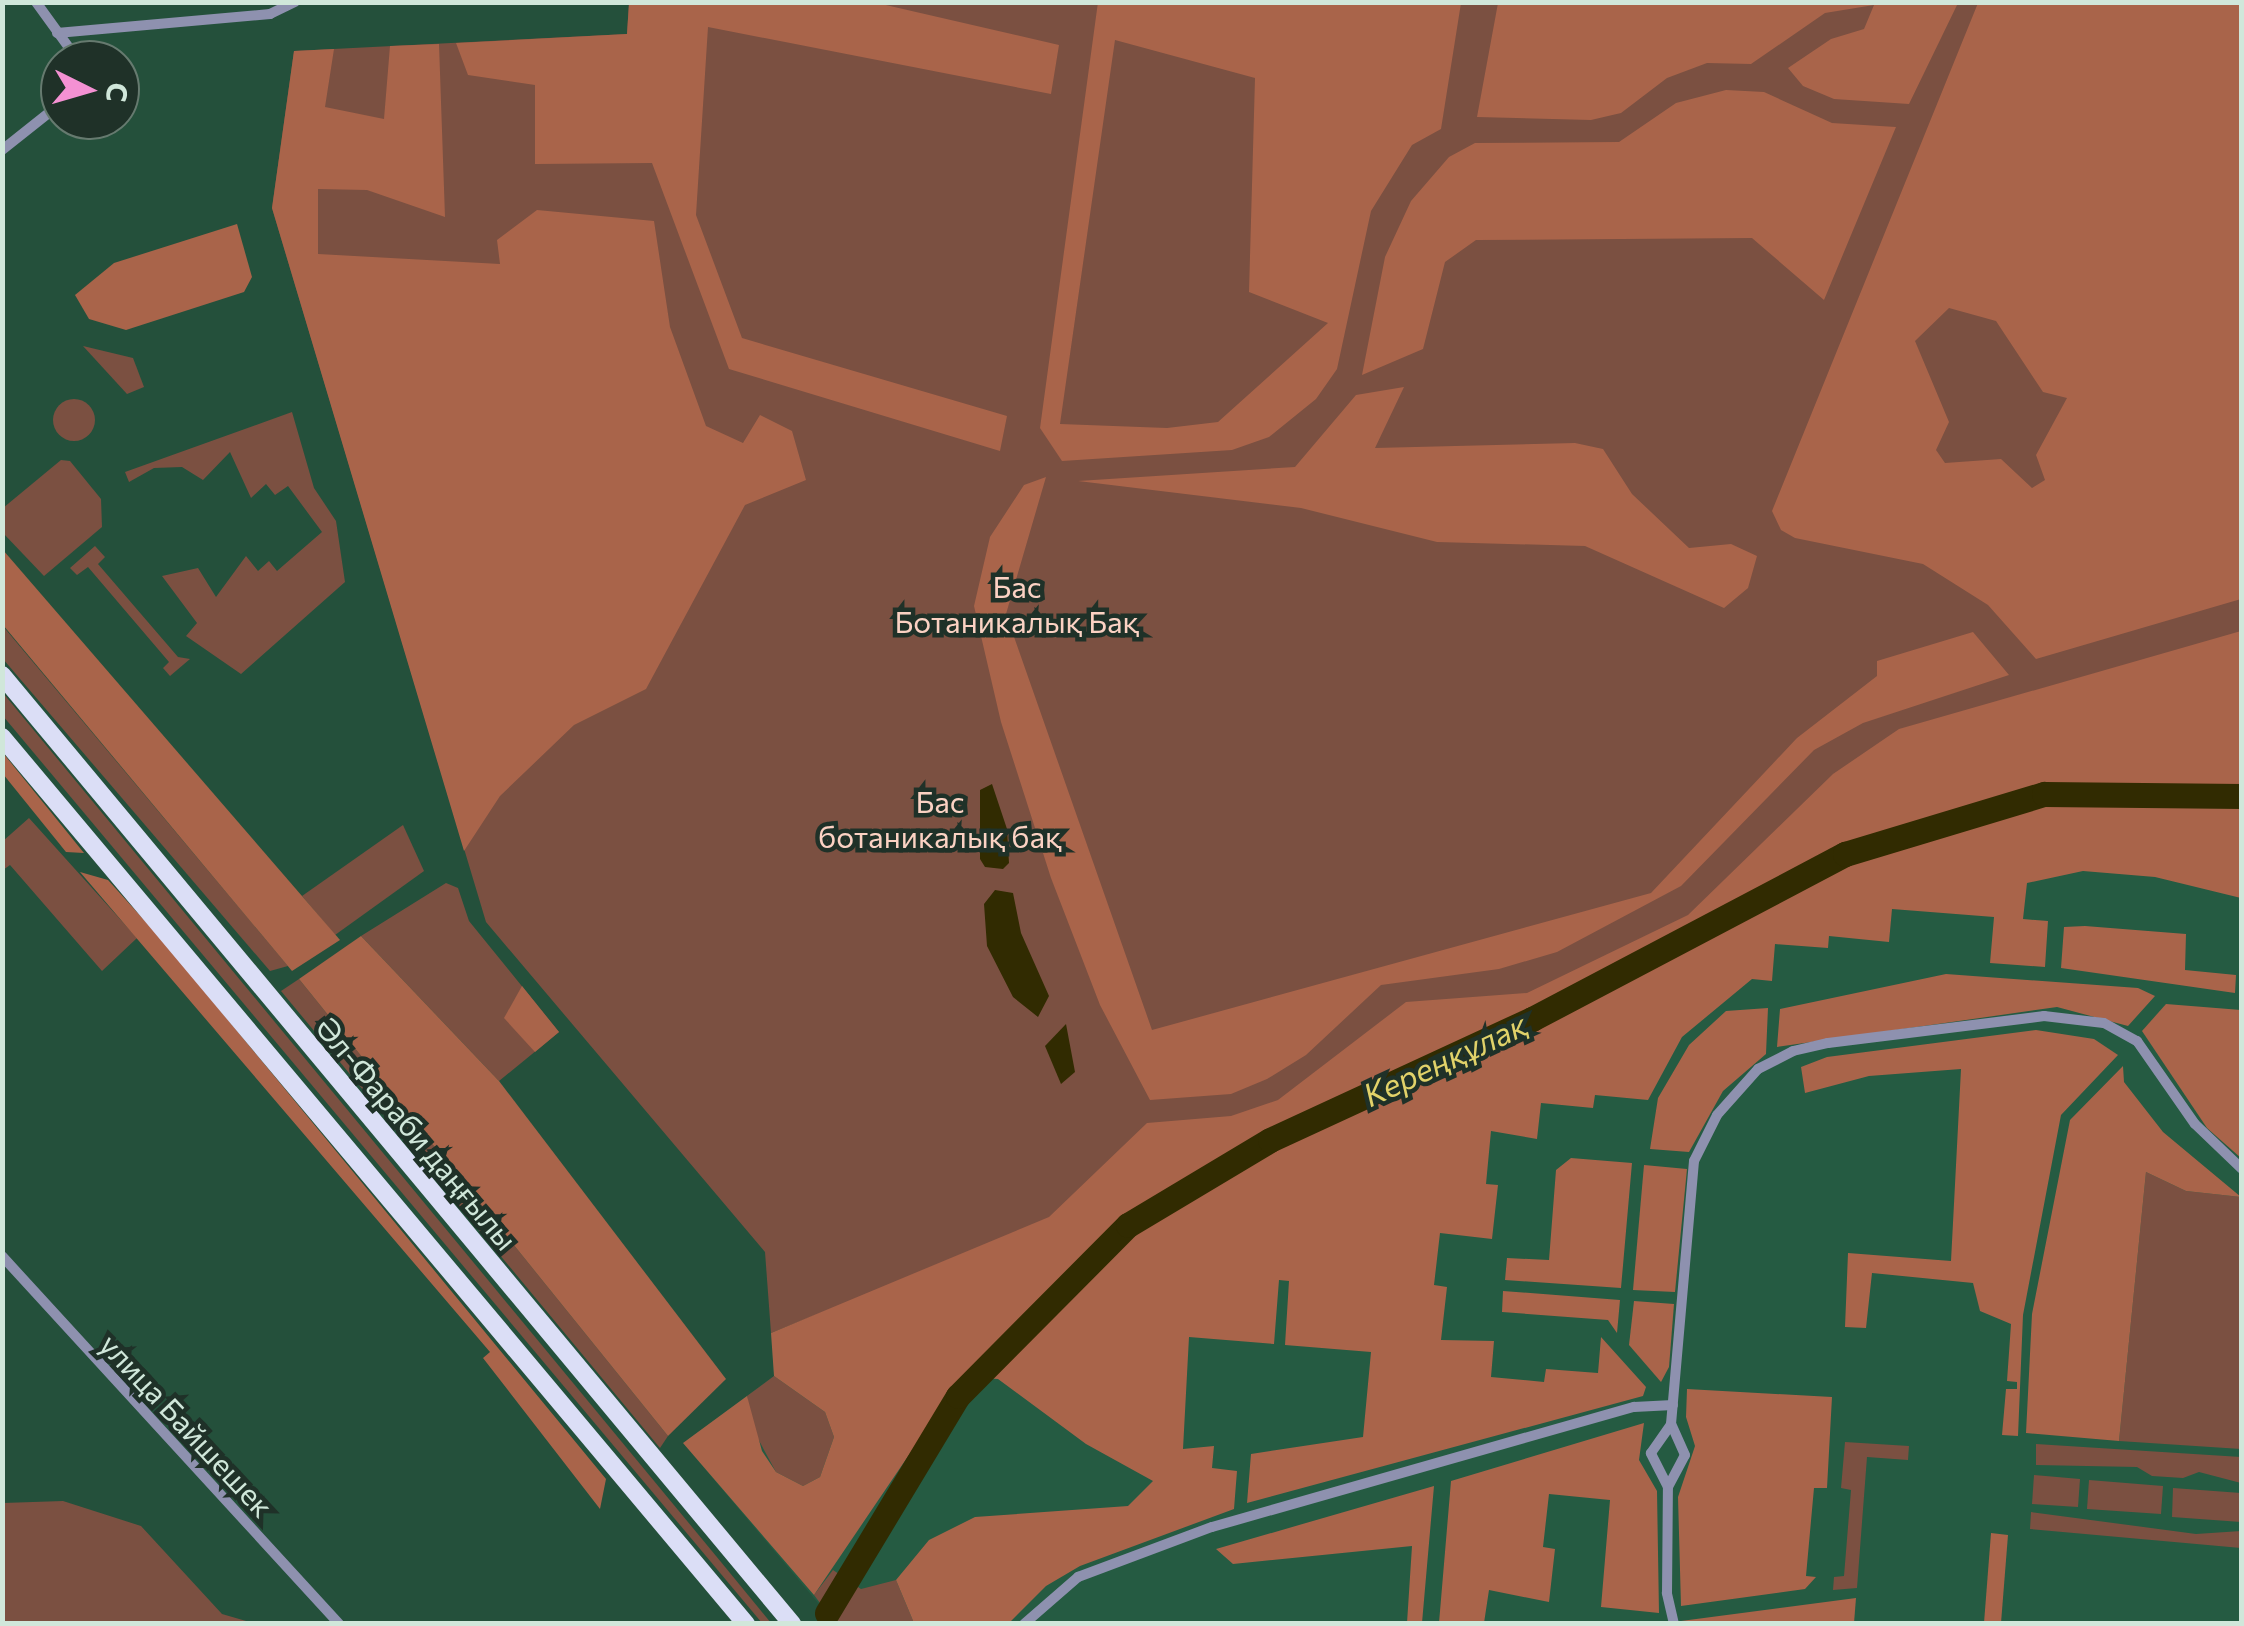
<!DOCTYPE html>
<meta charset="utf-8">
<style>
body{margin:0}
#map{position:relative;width:2244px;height:1626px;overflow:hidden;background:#24503b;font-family:Commissioner,sans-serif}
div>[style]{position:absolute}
.built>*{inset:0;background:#255b42}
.green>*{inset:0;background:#7b5041}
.round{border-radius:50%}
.forest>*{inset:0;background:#a9644a}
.water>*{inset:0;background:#312b01}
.river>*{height:25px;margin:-12.5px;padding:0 12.5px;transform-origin:12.5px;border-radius:12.5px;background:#312b01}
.street>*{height:10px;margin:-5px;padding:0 5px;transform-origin:5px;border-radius:5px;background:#8e91af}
.primary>*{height:18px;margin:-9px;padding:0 9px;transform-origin:9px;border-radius:9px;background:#dbdef6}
span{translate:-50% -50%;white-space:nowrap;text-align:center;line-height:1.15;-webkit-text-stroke:9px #1f3128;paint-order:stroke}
.park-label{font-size:30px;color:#fbd2c3}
.street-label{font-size:30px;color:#d0e7da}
.water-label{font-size:32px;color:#e1d269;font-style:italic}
.frame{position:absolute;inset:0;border:5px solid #d0e7da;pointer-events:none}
.north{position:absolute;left:40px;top:40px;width:100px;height:100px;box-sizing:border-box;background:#1f3128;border:2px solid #667a6f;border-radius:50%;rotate:95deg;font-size:28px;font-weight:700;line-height:40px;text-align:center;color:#d0e7da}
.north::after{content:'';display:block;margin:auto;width:35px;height:45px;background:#f491d3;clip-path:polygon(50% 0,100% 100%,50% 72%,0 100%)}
</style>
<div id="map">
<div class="built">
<div style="clip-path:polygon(1956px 855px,2241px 876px,2241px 1623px,835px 1623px,683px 1443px,774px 1376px,771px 1333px)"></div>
</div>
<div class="green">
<div style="clip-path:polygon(629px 3px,2241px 3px,2241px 876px,1956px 855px,771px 1333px,765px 1252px,486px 922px,272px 208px,294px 51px,627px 34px)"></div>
<div style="clip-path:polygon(83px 346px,133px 358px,144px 387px,127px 394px)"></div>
<div class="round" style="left:53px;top:399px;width:42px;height:42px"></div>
<div style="clip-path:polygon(292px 412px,314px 488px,336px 521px,345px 582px,241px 674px,186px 636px,197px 623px,162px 576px,198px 568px,216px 597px,246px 556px,258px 571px,269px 561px,277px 571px,322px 532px,288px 486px,275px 495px,266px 484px,251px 498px,230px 452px,203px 480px,182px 467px,154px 468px,129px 482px,125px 472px)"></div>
<div style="clip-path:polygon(61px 460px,70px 461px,101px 499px,102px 527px,44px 576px,3px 533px,3px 508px)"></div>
<div style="clip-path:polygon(95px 546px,105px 557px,98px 564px,178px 657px,190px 659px,170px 676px,163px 668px,169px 662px,88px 567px,77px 575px,70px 568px)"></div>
<div style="clip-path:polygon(2px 625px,288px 966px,270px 971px,3px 659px)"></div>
<div style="clip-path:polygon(3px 693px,721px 1562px,771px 1623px,762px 1623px,3px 716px)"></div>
<div style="clip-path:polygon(29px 818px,137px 938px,102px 971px,10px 865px,3px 870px,3px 841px)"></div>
<div style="clip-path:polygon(403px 825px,424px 871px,335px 935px,302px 896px)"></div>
<div style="clip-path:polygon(446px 883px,458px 888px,469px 921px,559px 1032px,499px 1081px,361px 936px)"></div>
<div style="clip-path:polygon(299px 979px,668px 1436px,660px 1448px,281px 991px)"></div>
<div style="clip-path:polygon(2146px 1172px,2186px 1191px,2241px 1197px,2241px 1449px,2119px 1441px)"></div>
<div style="clip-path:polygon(774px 1376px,825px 1412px,834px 1437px,820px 1477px,803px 1486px,776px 1472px,750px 1424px,747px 1396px)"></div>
<div style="clip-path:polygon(1845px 1442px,1909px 1446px,1908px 1460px,1867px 1457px,1857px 1588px,1833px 1590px,1834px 1577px,1844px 1576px,1851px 1490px,1841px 1488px)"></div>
<div style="clip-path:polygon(2036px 1444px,2241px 1457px,2241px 1483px,2199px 1472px,2183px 1478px,2152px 1476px,2137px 1467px,2036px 1465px)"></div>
<div style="clip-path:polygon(2034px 1475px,2080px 1479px,2078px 1507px,2032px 1504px)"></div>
<div style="clip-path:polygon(2089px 1480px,2163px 1486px,2161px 1514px,2087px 1509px)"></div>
<div style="clip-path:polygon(2173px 1488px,2241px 1493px,2241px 1522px,2172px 1517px)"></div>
<div style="clip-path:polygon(63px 1501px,141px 1526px,222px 1614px,253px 1623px,3px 1623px,3px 1503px)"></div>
<div style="clip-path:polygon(2031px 1512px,2196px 1534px,2241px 1531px,2241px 1548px,2030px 1529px)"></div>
<div style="clip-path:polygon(833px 1570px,861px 1589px,896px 1580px,914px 1623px,835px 1623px,814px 1595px)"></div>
</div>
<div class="forest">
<div style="clip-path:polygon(evenodd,1098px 2px,1461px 3px,1441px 129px,1412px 145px,1371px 211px,1337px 369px,1316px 399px,1269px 437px,1232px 450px,1062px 461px,1040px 428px,1098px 2px,1115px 40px,1255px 78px,1249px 292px,1328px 323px,1218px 422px,1167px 428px,1060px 424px,1115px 40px)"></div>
<div style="clip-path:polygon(877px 3px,1059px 45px,1051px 94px,708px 27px,696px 215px,742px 338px,1007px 416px,1000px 451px,729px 369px,652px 163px,535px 164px,535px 85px,468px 75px,456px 43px,627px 34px,629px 3px)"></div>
<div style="clip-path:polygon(1498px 3px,1498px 2px,1958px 3px,1909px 104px,1834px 99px,1803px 86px,1788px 68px,1831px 39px,1864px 29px,1874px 5px,1825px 13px,1751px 64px,1707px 63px,1667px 78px,1621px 113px,1591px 120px,1477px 117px)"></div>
<div style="clip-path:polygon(evenodd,1978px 3px,2241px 3px,2241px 599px,2036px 659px,1988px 605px,1923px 564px,1795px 538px,1781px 530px,1772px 511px,1978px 3px,1949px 308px,1996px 321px,2043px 392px,2067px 398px,2036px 455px,2045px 480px,2032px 488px,2001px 459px,1945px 463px,1936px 450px,1949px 422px,1915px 341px,1949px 308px)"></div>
<div style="clip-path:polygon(439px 44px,445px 217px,367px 190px,318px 189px,318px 254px,500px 264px,497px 240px,537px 210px,654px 221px,670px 327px,706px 426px,743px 443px,760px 415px,792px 431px,806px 480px,745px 505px,646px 689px,574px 725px,500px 796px,464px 851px,272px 208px,294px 51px,334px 49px,325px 107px,384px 119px,390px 46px)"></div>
<div style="clip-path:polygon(1726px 90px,1764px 92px,1832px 123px,1896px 127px,1824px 300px,1752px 238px,1476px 240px,1445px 262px,1423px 349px,1362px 375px,1385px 257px,1411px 201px,1449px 157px,1475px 143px,1619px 142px,1676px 103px)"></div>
<div style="clip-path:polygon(237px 224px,252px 277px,244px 292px,126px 330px,89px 319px,75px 295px,114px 263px)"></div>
<div style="clip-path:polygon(1404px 387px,1375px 448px,1575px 443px,1603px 449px,1632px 494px,1689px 548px,1731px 544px,1757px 556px,1748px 588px,1724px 608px,1585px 546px,1437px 542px,1301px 508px,1078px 481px,1295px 467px,1356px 395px)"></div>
<div style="clip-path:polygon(1046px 477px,1006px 614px,1152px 1030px,1651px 893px,1797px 738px,1877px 676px,1877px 661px,1973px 632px,2009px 675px,1863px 723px,1814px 750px,1681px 886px,1557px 952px,1499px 969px,1381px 985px,1306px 1055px,1267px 1079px,1231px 1094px,1150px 1100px,1100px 1005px,1051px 878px,1001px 722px,974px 606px,990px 537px,1024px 485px)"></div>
<div style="clip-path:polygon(3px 550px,340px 940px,292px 971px,3px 625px)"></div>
<div style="clip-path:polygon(2241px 631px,2241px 898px,2155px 877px,2083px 871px,2027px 883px,2023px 919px,2048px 921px,2045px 967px,1990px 963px,1994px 917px,1892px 909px,1889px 942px,1829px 936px,1828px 948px,1775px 944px,1772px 981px,1752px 979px,1682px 1037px,1648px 1100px,1595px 1095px,1593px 1108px,1541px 1103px,1537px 1139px,1491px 1131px,1486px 1184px,1498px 1185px,1492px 1239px,1440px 1233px,1434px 1285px,1447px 1287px,1441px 1340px,1494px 1341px,1491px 1377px,1544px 1382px,1546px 1369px,1598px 1373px,1601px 1337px,1646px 1387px,1643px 1396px,1247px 1503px,1251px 1454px,1363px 1437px,1371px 1352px,1285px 1345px,1289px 1281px,1279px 1280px,1274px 1344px,1189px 1337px,1183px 1449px,1214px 1446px,1212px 1468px,1237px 1471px,1234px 1509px,1080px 1566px,1046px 1586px,1008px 1624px,914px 1623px,896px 1580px,929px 1540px,975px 1517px,1128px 1506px,1153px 1481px,1086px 1444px,998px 1379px,969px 1377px,957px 1384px,814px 1595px,683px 1443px,747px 1396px,762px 1451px,776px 1472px,803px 1486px,820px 1477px,834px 1437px,825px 1412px,774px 1376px,771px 1333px,1049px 1217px,1147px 1123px,1231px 1116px,1278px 1100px,1406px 1002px,1527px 993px,1688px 915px,1833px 774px,1899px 729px)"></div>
<div style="clip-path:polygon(3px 753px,84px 853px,66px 852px,3px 774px)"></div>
<div style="clip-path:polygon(80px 872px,108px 880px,163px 941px,606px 1479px,600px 1509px,483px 1358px,490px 1352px)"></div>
<div style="clip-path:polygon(2085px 926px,2186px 934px,2185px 970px,2236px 975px,2235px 993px,2061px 968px,2064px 927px)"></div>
<div style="clip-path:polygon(361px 936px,499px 1081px,726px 1379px,668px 1436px,299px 979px)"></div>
<div style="clip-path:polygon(1946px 974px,2138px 988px,2155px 996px,2128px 1026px,2057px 1007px,1777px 1047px,1780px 1009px)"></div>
<div style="clip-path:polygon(522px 986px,559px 1032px,535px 1052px,504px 1018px)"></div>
<div style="clip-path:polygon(2166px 1004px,2241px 1010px,2241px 1158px,2207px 1128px,2142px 1031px)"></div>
<div style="clip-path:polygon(1768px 1008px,1766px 1054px,1723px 1091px,1689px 1152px,1650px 1149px,1658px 1098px,1689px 1045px,1726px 1011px)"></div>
<div style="clip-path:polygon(2036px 1030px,2094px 1039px,2118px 1055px,2061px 1115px,2023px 1315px,2018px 1436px,2002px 1435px,2006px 1389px,2017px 1389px,2017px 1382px,2007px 1381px,2011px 1324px,1980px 1311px,1973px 1283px,1872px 1273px,1866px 1328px,1845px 1327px,1848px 1253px,1951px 1261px,1961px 1069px,1869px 1076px,1805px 1093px,1801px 1067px,1827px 1057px)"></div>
<div style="clip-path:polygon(2123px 1066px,2124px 1082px,2163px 1132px,2241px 1197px,2186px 1191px,2146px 1172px,2119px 1441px,2026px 1433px,2032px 1314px,2070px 1120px)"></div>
<div style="clip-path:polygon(1571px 1158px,1632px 1163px,1621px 1288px,1505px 1280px,1507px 1258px,1549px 1260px,1556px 1170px)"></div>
<div style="clip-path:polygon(1644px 1165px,1687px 1169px,1675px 1292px,1633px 1290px)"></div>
<div style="clip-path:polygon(1503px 1291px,1620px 1300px,1617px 1333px,1608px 1320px,1502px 1312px)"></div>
<div style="clip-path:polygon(1634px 1301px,1674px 1304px,1669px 1367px,1661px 1382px,1629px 1345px)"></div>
<div style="clip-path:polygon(1687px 1389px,1832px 1397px,1827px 1488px,1814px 1488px,1806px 1576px,1816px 1577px,1805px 1589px,1681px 1606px,1678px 1497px,1695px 1446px,1686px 1417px)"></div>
<div style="clip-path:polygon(1644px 1423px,1639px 1460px,1657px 1491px,1659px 1613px,1601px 1607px,1610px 1500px,1549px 1494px,1543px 1547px,1555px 1549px,1549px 1602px,1489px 1590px,1484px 1623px,1439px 1623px,1451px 1481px)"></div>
<div style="clip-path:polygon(1434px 1486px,1422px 1623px,1407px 1623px,1412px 1546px,1233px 1564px,1216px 1549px)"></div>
<div style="clip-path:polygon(1991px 1533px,2008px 1535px,2001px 1623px,1984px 1623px)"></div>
<div style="clip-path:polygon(1856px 1598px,1854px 1623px,1681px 1621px)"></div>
</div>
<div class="water">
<div style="clip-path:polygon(992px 784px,1007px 829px,1009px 863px,1003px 869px,985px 867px,980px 859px,980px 790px)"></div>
<div style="clip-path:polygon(995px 890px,1013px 893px,1021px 933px,1049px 996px,1038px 1017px,1013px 997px,987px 946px,984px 904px)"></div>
<div style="clip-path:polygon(1066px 1024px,1075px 1072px,1061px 1084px,1045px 1046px)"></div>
</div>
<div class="river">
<div style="left:827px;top:1613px;width:253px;rotate:-58.9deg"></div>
<div style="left:958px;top:1396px;width:241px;rotate:-45.2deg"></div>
<div style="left:1128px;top:1225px;width:165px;rotate:-30.9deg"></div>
<div style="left:1270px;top:1140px;width:289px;rotate:-24.8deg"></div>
<div style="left:1532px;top:1019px;width:354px;rotate:-27.8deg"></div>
<div style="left:1845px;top:854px;width:208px;rotate:-16.8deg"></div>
<div style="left:2044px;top:794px;width:198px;rotate:0.6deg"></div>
</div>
<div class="street">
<div style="left:36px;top:2px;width:72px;rotate:54.1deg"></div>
<div style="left:57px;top:33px;width:214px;rotate:-5.1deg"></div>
<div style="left:270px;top:14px;width:28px;rotate:-26deg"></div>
<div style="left:2px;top:150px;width:74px;rotate:-38.4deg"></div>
<div style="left:2px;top:1256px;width:499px;rotate:47.5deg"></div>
<div style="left:1668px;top:1487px;width:38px;rotate:-117deg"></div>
<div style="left:1651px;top:1453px;width:35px;rotate:-55deg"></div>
<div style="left:1024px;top:1624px;width:72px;rotate:-41deg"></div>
<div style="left:1078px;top:1577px;width:143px;rotate:-20.5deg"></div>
<div style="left:1212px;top:1527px;width:439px;rotate:-15.9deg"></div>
<div style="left:1634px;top:1407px;width:39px;rotate:-3deg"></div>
<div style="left:1674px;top:1624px;width:32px;rotate:-103deg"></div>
<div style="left:1667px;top:1593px;width:106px;rotate:-89.5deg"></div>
<div style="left:1668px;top:1487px;width:36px;rotate:-62deg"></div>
<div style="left:1685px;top:1455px;width:34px;rotate:-114deg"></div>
<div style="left:1671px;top:1424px;width:264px;rotate:-85deg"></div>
<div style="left:1694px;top:1161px;width:51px;rotate:-63.4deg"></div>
<div style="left:1717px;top:1115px;width:62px;rotate:-48.3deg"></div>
<div style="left:1758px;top:1069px;width:39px;rotate:-27deg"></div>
<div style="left:1793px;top:1051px;width:36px;rotate:-13deg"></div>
<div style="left:1828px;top:1043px;width:218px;rotate:-7.1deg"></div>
<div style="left:2044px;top:1016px;width:60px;rotate:6.7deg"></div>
<div style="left:2104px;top:1023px;width:38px;rotate:29deg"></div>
<div style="left:2137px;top:1041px;width:101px;rotate:55.1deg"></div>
<div style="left:2195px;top:1124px;width:65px;rotate:43.8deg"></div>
</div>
<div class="primary">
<div style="left:2px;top:675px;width:1235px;rotate:50.22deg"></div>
<div style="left:2px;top:737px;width:1158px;rotate:50.01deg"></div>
</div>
<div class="park-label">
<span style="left:1017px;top:603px">Бас<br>Ботаникалық Бақ</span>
<span style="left:940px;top:818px">Бас<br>ботаникалық бақ</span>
</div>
<div class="street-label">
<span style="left:417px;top:1133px;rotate:50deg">Әл-Фараби даңғылы</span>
<span style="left:187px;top:1425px;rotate:47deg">улица Байшешек</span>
</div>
<div class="water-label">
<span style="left:1445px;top:1059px;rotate:-25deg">Кереңқұлақ</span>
</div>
<div class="frame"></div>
<div class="north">С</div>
</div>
